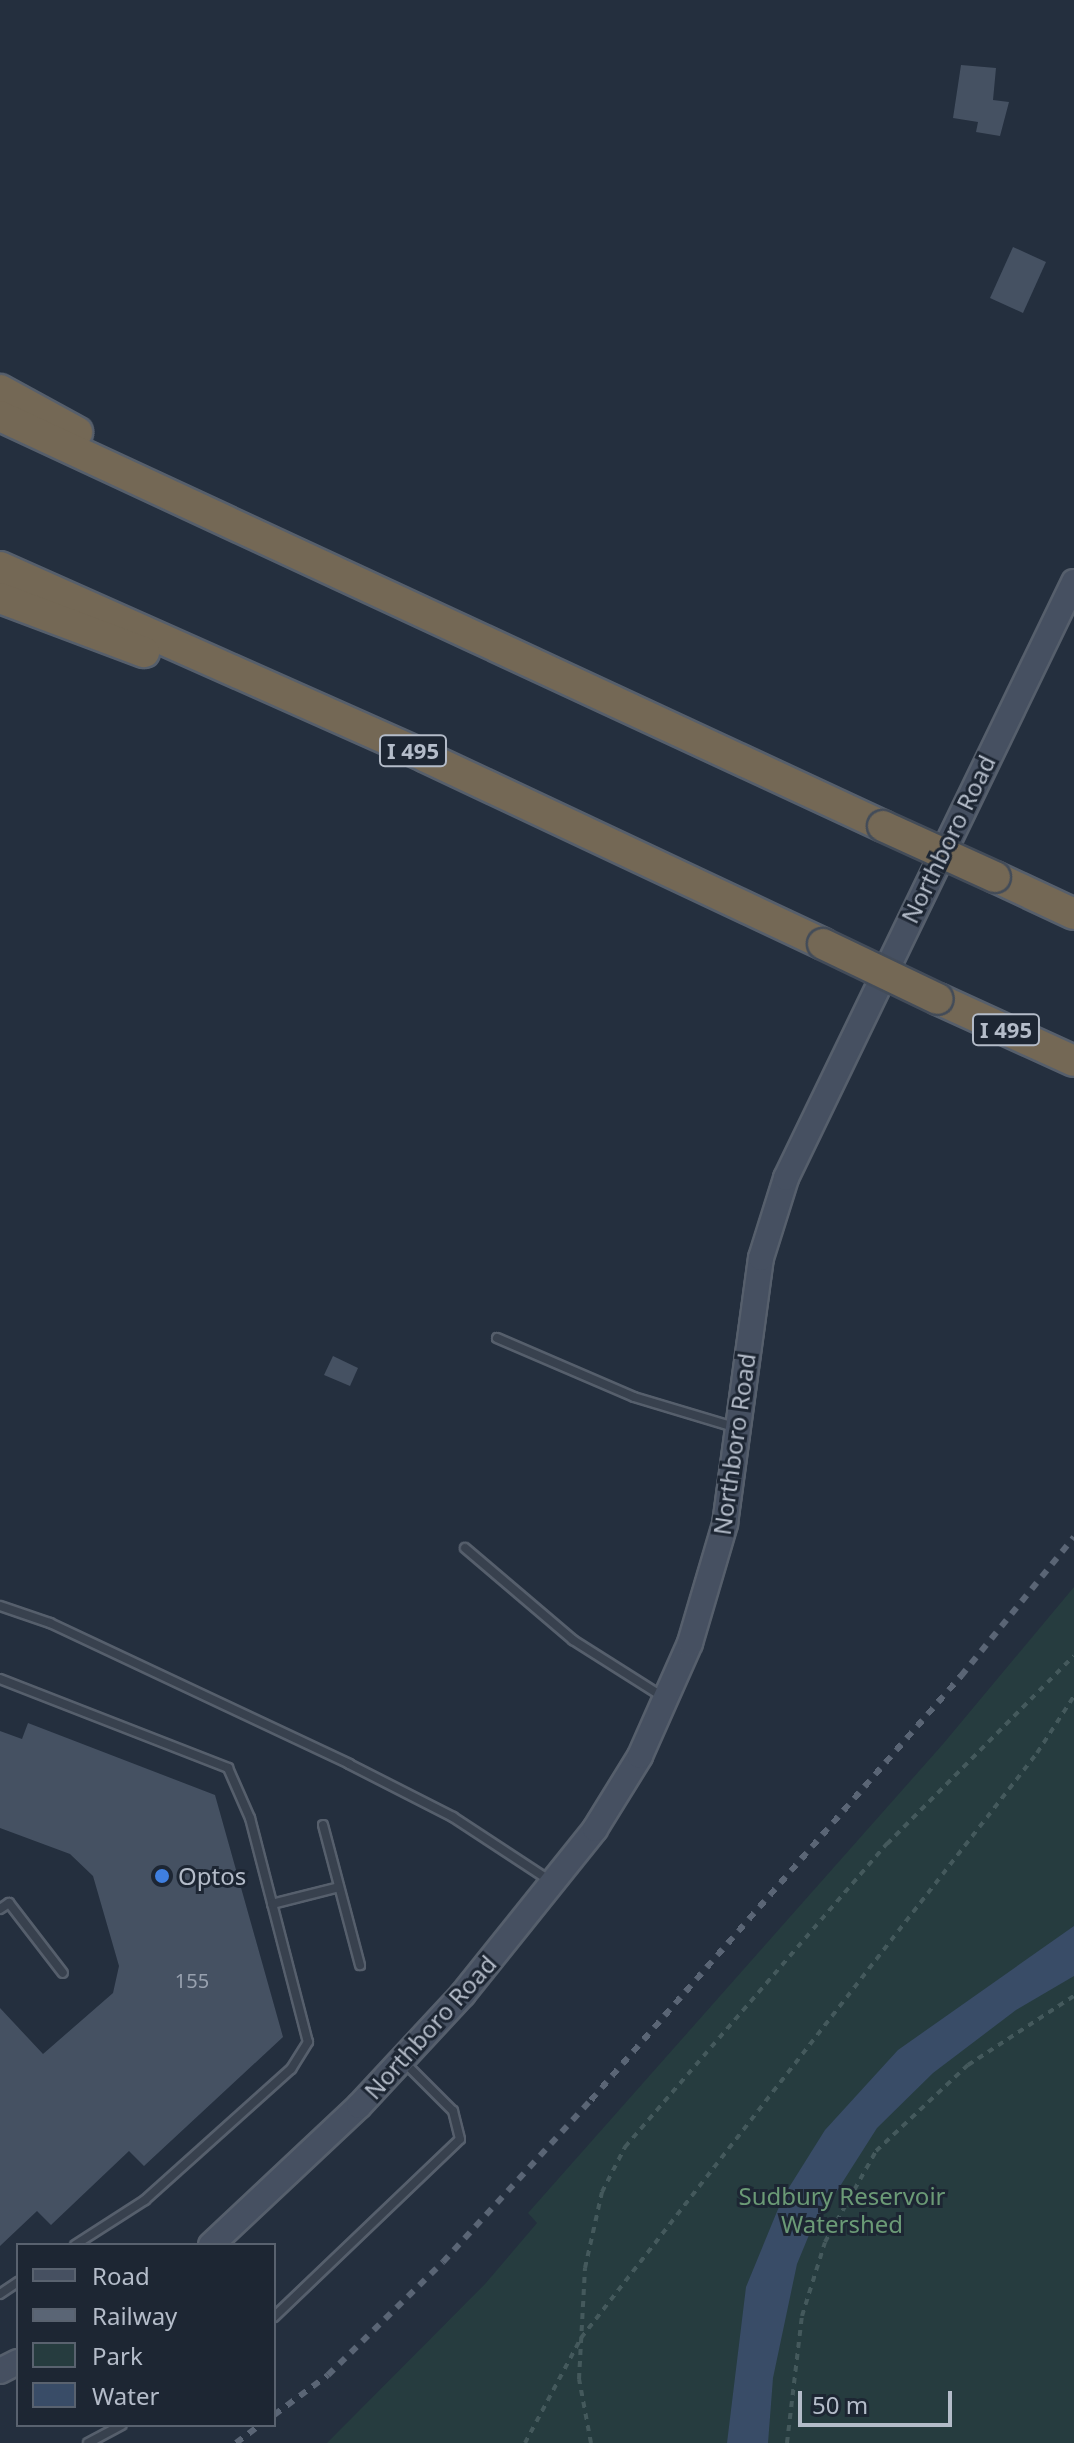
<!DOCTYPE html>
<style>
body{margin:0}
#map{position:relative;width:1074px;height:2443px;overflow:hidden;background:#242f3e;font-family:"Noto Sans",sans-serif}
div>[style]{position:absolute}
.green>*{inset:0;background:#263c3f}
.water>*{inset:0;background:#394c67}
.building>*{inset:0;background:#455162}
.path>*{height:4px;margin-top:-2px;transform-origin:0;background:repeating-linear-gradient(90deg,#44595c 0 6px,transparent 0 12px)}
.roads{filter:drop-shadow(2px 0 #565f6c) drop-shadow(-2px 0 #565f6c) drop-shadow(0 2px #565f6c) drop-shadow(0 -2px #565f6c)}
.service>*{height:8px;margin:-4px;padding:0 4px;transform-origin:4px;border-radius:4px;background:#38414e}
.secondary>*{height:24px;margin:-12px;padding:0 12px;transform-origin:12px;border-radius:12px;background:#465061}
.motorway>*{height:30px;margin:-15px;padding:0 15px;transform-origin:15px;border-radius:15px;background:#746855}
.rail>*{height:6px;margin-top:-3px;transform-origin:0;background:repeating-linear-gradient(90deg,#5a6575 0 8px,transparent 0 16px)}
.bridges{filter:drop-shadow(2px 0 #434c59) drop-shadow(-2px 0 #434c59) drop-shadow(0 2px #434c59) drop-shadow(0 -2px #434c59)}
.motorway-bridge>*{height:30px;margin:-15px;padding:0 15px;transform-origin:15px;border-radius:15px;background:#746855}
.dots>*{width:22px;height:22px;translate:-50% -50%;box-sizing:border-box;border:4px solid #1d2633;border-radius:50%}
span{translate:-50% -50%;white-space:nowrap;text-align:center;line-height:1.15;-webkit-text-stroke:6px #1d2633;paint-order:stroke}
.number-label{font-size:20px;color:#98a1af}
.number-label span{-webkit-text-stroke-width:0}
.shield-label span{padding:2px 6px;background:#1d2633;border:2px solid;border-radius:6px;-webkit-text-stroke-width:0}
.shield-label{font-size:22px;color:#b4bcc9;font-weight:700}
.street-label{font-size:24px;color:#b4bcc9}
.poi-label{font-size:24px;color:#b4bcc9}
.left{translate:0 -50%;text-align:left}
.park-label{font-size:24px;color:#6b9a76}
.legend{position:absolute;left:16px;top:2243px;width:260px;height:184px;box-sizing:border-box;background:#1d2633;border:2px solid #59626f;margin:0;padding:10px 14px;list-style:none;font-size:24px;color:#b4bcc9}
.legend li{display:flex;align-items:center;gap:16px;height:40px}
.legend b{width:40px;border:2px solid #59626f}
.scale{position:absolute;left:798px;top:2391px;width:154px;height:36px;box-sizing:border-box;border:4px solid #b4bcc9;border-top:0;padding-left:10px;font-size:24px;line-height:28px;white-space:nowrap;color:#b4bcc9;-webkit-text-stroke:6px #1d2633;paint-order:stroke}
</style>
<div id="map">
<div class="green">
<div style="clip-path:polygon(1074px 1587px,1074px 2443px,327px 2443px,485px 2284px,537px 2223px,528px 2213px,943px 1744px)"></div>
</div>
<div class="water">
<div style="clip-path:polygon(1074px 1926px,1074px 1976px,1016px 2010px,933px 2073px,877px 2128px,809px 2235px,797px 2264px,773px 2378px,768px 2443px,727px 2443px,746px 2287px,783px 2197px,825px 2130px,898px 2050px)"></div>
</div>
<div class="building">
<div style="clip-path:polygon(961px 65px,996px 68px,993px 100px,1009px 102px,1000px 136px,976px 132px,978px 122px,953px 118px)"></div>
<div style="clip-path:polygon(1013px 247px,1046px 262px,1023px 313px,990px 298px)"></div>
<div style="clip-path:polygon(333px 1356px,358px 1368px,350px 1386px,324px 1375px)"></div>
<div style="clip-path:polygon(28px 1723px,215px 1795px,283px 2037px,144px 2166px,129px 2151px,51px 2225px,37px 2211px,0 2246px,0 2008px,43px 2054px,113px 1993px,119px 1966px,93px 1876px,70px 1854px,0 1828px,0 1731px,22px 1739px)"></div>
</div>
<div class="path">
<div style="left:525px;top:2443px;width:119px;rotate:-61.9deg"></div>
<div style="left:581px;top:2338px;width:742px;rotate:-52.06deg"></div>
<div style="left:1037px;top:1753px;width:68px;rotate:-57deg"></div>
<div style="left:591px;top:2443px;width:65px;rotate:-100.6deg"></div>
<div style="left:579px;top:2379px;width:111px;rotate:-86.9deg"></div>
<div style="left:585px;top:2268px;width:78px;rotate:-77.4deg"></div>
<div style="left:602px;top:2192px;width:51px;rotate:-62.9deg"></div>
<div style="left:625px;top:2147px;width:401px;rotate:-49.2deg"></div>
<div style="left:887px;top:1844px;width:265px;rotate:-45.2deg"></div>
<div style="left:787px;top:2443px;width:128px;rotate:-83.3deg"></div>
<div style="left:802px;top:2316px;width:77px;rotate:-72.7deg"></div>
<div style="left:825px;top:2242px;width:104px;rotate:-60.7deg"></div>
<div style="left:876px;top:2151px;width:126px;rotate:-43.1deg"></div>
<div style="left:968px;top:2065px;width:126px;rotate:-33.1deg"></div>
</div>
<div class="roads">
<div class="service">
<div style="left:497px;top:1338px;width:149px;rotate:23.3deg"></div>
<div style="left:634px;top:1397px;width:104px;rotate:16.7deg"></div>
<div style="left:465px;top:1548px;width:142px;rotate:40.4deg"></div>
<div style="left:573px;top:1640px;width:107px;rotate:32.3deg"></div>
<div style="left:0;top:1606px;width:53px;rotate:18.8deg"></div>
<div style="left:50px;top:1623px;width:331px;rotate:25.2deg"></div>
<div style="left:349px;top:1764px;width:117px;rotate:27deg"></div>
<div style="left:453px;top:1817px;width:115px;rotate:33.3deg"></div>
<div style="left:0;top:1679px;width:245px;rotate:21.3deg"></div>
<div style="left:228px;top:1768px;width:55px;rotate:66.3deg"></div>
<div style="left:250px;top:1818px;width:231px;rotate:75.5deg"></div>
<div style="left:308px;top:2042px;width:32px;rotate:122deg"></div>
<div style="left:291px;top:2069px;width:196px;rotate:138.1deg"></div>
<div style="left:145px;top:2200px;width:83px;rotate:147.3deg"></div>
<div style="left:323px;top:1825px;width:145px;rotate:75.2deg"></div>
<div style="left:272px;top:1904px;width:69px;rotate:-14.2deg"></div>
<div style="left:0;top:1909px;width:11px;rotate:-34deg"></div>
<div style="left:9px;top:1903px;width:88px;rotate:52.4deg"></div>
<div style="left:0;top:2294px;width:22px;rotate:-34deg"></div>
<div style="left:274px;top:2317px;width:257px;rotate:-43.7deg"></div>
<div style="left:460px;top:2139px;width:29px;rotate:-104deg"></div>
<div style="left:453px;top:2111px;width:69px;rotate:-135deg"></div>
<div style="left:88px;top:2443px;width:38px;rotate:-28deg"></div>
</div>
<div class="secondary">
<div style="left:211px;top:2245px;width:203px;rotate:-43.2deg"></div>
<div style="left:359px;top:2106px;width:153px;rotate:-47.1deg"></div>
<div style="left:463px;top:1994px;width:211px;rotate:-51.3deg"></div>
<div style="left:595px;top:1829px;width:86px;rotate:-58.3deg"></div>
<div style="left:640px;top:1756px;width:124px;rotate:-66.1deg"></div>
<div style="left:690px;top:1643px;width:124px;rotate:-73.6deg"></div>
<div style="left:725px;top:1524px;width:268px;rotate:-82.3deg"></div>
<div style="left:761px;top:1258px;width:84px;rotate:-72.6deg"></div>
<div style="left:786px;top:1178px;width:662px;rotate:-64.21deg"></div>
<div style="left:0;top:2371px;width:20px;rotate:-27deg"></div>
</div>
<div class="motorway">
<div style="left:0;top:390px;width:88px;rotate:28.6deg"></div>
<div style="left:0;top:416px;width:974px;rotate:24.91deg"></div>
<div style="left:0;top:567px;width:466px;rotate:24deg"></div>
<div style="left:426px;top:757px;width:439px;rotate:25.2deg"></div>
<div style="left:0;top:598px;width:154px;rotate:20.6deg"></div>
<div style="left:995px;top:877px;width:87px;rotate:25.1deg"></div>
<div style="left:938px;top:999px;width:149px;rotate:24.5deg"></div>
</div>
</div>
<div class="rail">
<div style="left:274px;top:2415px;width:67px;rotate:-36.5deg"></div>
<div style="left:328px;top:2375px;width:161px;rotate:-44.5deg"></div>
<div style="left:443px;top:2262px;width:219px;rotate:-47.6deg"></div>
<div style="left:591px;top:2100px;width:563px;rotate:-48.89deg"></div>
<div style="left:961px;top:1676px;width:179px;rotate:-50.9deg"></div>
<div style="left:236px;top:2443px;width:30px;rotate:-37deg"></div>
</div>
<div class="bridges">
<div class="motorway-bridge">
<div style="left:883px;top:826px;width:123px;rotate:24.5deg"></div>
<div style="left:823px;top:944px;width:127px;rotate:25.6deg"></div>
</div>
</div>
<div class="dots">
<div style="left:162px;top:1876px;background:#3f7fe0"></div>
</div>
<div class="number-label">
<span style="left:192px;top:1980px">155</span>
</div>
<div class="shield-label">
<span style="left:413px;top:751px">I 495</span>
<span style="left:1006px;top:1030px">I 495</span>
</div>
<div class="street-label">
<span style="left:948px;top:839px;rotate:-64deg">Northboro Road</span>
<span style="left:734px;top:1444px;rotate:-82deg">Northboro Road</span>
<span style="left:430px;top:2027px;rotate:-48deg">Northboro Road</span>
</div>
<div class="poi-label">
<span class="left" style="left:178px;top:1876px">Optos</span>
</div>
<div class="park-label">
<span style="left:842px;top:2210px">Sudbury Reservoir<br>Watershed</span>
</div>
<ul class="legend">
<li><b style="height:10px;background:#465061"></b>Road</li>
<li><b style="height:10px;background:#5a6575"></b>Railway</li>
<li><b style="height:22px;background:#263c3f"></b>Park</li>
<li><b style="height:22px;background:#394c67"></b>Water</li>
</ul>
<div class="scale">50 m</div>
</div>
